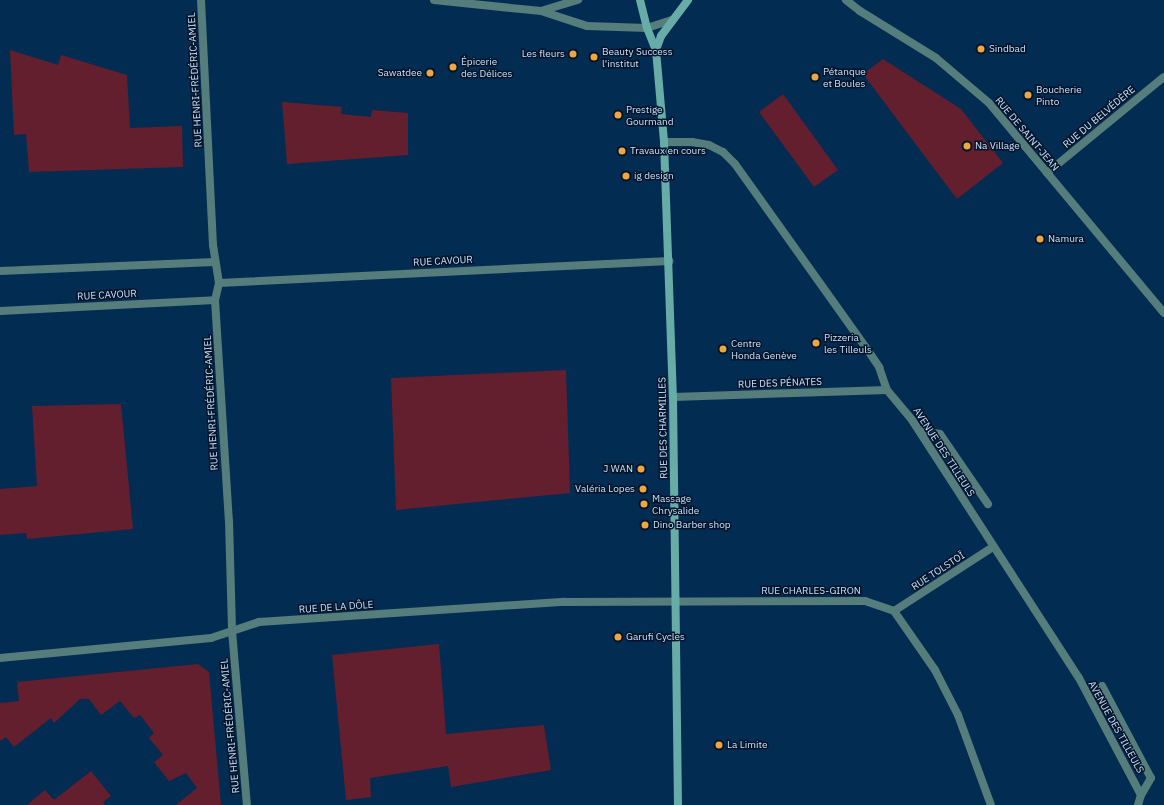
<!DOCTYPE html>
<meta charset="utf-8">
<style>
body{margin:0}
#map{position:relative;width:1164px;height:805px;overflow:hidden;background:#032c52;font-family:"IBM Plex Sans",sans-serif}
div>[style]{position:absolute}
.green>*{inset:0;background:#631f2d}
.service>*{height:8px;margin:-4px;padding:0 4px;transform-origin:4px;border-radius:4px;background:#547d7b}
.pedestrian>*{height:8px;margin:-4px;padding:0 4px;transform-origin:4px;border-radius:4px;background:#547d7b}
.minor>*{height:8px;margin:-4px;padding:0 4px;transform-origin:4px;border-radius:4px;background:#547d7b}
.tertiary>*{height:8px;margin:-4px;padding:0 4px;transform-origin:4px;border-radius:4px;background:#547d7b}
.secondary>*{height:8px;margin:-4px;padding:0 4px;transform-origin:4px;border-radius:4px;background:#68aca8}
.dots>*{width:11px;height:11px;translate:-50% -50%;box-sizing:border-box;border:2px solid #02142a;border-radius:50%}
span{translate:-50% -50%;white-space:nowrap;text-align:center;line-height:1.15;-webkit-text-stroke:3px #02142a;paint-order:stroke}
.poi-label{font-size:10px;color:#cbe1f9}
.left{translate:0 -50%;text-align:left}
.right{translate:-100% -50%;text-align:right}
.street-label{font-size:10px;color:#cbe1f9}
</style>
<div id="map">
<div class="green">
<div style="clip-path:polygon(10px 50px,58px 65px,61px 55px,127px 75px,130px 128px,182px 126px,183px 167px,29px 172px,26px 134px,14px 135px)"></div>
<div style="clip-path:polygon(883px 59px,961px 109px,1003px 163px,957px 199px,863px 74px)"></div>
<div style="clip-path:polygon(783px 94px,838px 170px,814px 187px,759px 112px)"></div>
<div style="clip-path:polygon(282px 102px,342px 107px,341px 114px,371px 117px,372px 110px,408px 113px,408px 155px,287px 164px)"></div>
<div style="clip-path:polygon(566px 370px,570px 493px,396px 510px,391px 378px)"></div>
<div style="clip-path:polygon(121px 404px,133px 529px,27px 539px,26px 533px,0 535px,0 489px,37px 486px,32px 406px)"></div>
<div style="clip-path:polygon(439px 644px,446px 734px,544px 725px,551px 770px,451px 787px,448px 766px,370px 778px,371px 797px,346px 800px,332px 655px)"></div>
<div style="clip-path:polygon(198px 664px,209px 672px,221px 805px,176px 805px,197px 788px,186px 773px,169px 781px,154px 762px,163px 755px,149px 738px,154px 733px,140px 715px,134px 718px,120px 701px,101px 715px,89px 699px,80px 699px,54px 723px,51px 718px,14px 747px,6px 737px,0 741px,0 703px,19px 701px,17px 682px)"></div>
<div style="clip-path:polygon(91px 771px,111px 796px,103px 802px,105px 805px,27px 805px,45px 790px,54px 800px)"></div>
</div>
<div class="service">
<div style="left:664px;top:142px;width:28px"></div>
<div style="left:919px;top:430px;width:21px;rotate:11deg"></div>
<div style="left:940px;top:434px;width:85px;rotate:55.6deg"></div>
<div style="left:1102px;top:686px;width:104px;rotate:62deg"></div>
<div style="left:1151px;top:778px;width:20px;rotate:120deg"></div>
</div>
<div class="pedestrian">
<div style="left:692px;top:142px;width:17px;rotate:10deg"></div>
<div style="left:709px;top:145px;width:16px;rotate:27deg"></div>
<div style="left:723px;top:152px;width:17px;rotate:45deg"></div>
<div style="left:735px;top:164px;width:227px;rotate:54.5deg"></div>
<div style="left:867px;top:349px;width:22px;rotate:56deg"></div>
<div style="left:879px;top:367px;width:24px;rotate:71deg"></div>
</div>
<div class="minor">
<div style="left:201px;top:0;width:245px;rotate:87.2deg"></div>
<div style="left:213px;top:245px;width:38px;rotate:81deg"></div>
<div style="left:219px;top:283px;width:17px;rotate:103deg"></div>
<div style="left:215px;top:300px;width:221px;rotate:86.4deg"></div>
<div style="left:229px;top:521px;width:110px;rotate:88.4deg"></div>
<div style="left:232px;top:631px;width:175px;rotate:85.1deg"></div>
<div style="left:846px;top:0;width:18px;rotate:38deg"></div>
<div style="left:860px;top:11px;width:89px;rotate:31.7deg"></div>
<div style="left:936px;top:58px;width:70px;rotate:40.3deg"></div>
<div style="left:989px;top:103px;width:273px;rotate:50.2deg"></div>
<div style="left:1047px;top:173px;width:151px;rotate:-39.4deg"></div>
<div style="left:0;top:271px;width:215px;rotate:-2.4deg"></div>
<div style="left:219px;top:283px;width:451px;rotate:-2.8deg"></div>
<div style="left:0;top:311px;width:215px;rotate:-2.9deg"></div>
<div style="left:673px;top:397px;width:214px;rotate:-1.9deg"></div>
<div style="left:887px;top:390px;width:39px;rotate:50deg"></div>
<div style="left:912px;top:420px;width:307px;rotate:57.1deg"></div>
<div style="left:1079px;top:678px;width:132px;rotate:62.1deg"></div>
<div style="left:1141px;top:795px;width:10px;rotate:107deg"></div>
<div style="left:894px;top:611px;width:118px;rotate:-32.9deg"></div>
<div style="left:0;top:658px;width:212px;rotate:-5.4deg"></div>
<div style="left:211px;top:638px;width:51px;rotate:-18.4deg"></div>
<div style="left:259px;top:622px;width:306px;rotate:-3.8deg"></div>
<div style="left:564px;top:602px;width:301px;rotate:-0.2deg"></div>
<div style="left:865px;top:601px;width:31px;rotate:19deg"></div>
<div style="left:894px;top:611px;width:72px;rotate:55.2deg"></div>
<div style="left:935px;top:670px;width:51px;rotate:62.9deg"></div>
<div style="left:958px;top:715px;width:96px;rotate:69.9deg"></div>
</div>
<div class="tertiary">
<div style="left:434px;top:0;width:108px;rotate:5.9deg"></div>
<div style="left:541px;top:11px;width:48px;rotate:18.1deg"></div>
<div style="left:587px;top:26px;width:60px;rotate:1.9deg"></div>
<div style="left:647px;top:28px;width:25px;rotate:-18deg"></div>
<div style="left:541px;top:11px;width:39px;rotate:-17deg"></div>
</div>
<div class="secondary">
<div style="left:640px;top:0;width:29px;rotate:76deg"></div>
<div style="left:647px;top:28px;width:24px;rotate:68deg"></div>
<div style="left:656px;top:50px;width:92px;rotate:85deg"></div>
<div style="left:664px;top:142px;width:255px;rotate:88deg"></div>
<div style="left:673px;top:397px;width:408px;rotate:89.3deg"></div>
<div style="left:656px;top:50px;width:15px;rotate:-70deg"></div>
<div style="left:661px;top:36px;width:45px;rotate:-53.1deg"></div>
</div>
<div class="dots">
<div style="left:981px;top:49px;background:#f0a63f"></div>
<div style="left:573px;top:54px;background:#f0a63f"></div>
<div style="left:594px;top:57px;background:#f0a63f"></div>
<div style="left:453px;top:67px;background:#f0a63f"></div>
<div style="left:430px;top:73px;background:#f0a63f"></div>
<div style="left:815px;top:77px;background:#f0a63f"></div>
<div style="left:1028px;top:95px;background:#f0a63f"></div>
<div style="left:618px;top:115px;background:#f0a63f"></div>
<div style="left:967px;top:146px;background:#f0a63f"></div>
<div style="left:622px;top:151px;background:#f0a63f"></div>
<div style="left:626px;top:176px;background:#f0a63f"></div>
<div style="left:1040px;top:239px;background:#f0a63f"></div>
<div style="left:816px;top:343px;background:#f0a63f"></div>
<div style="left:723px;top:349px;background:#f0a63f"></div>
<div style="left:641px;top:469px;background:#f0a63f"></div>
<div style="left:643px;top:489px;background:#f0a63f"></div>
<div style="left:644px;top:504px;background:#f0a63f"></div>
<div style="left:645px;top:525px;background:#f0a63f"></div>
<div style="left:618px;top:637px;background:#f0a63f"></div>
<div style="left:719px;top:745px;background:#f0a63f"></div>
</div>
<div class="poi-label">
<span class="left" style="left:989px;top:49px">Sindbad</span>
<span class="left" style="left:602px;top:57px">Beauty Success<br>l'institut</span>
<span class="right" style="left:565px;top:54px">Les fleurs</span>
<span class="left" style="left:461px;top:67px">Épicerie<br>des Délices</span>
<span class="left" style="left:823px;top:77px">Pétanque<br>et Boules</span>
<span class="right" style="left:422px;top:73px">Sawatdee</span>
<span class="left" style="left:1036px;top:95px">Boucherie<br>Pinto</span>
<span class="left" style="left:626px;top:115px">Prestige<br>Gourmand</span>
<span class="left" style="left:975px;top:146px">Na Village</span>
<span class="left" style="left:630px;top:151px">Travaux en cours</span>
<span class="left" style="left:634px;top:176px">ig design</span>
<span class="left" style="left:1048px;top:239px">Namura</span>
<span class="left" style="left:824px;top:343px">Pizzeria<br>les Tilleuls</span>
<span class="left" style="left:731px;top:349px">Centre<br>Honda Genève</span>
<span class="right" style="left:633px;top:469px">J WAN</span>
<span class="right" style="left:635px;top:489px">Valéria Lopes</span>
<span class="left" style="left:652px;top:504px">Massage<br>Chrysalide</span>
<span class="left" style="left:653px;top:525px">Dino Barber shop</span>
<span class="left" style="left:626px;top:637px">Garufi Cycles</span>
<span class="left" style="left:727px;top:745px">La Limite</span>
</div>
<div class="street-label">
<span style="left:195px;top:80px;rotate:-93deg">RUE HENRI-FRÉDÉRIC-AMIEL</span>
<span style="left:1099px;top:117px;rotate:-40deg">RUE DU BELVÉDÈRE</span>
<span style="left:1027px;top:134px;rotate:50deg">RUE DE SAINT-JEAN</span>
<span style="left:443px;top:261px;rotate:-3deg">RUE CAVOUR</span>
<span style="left:107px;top:295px;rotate:-3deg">RUE CAVOUR</span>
<span style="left:780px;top:383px;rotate:-2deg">RUE DES PÉNATES</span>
<span style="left:211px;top:403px;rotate:-93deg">RUE HENRI-FRÉDÉRIC-AMIEL</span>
<span style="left:663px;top:428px;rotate:-91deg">RUE DES CHARMILLES</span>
<span style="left:944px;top:452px;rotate:57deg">AVENUE DES TILLEULS</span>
<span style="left:938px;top:571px;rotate:-33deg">RUE TOLSTOÏ</span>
<span style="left:811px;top:591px">RUE CHARLES-GIRON</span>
<span style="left:336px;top:607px;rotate:-4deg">RUE DE LA DÔLE</span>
<span style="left:230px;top:726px;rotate:-95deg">RUE HENRI-FRÉDÉRIC-AMIEL</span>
<span style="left:1116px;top:727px;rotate:61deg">AVENUE DES TILLEULS</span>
</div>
</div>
